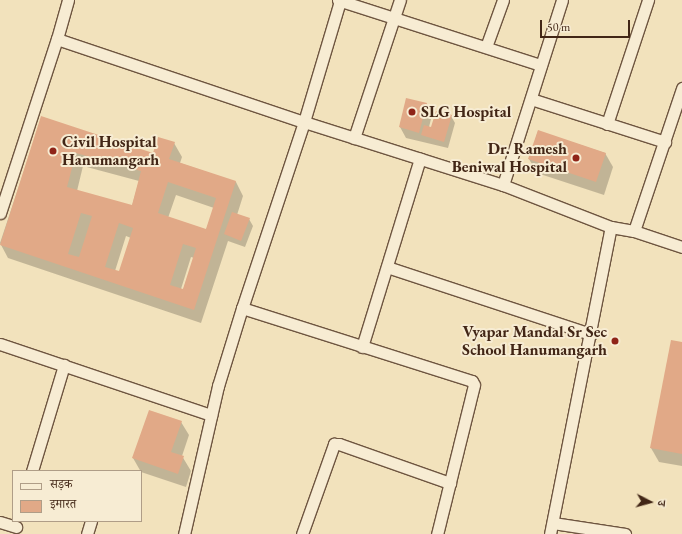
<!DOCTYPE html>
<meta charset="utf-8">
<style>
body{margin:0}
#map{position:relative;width:682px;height:534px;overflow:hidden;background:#f2e2bc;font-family:"EB Garamond","Noto Serif Devanagari",serif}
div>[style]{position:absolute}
.shadow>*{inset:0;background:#0003}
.building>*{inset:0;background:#e1a987}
.roads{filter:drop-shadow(1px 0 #6e5540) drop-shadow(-1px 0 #6e5540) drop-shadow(0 1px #6e5540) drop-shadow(0 -1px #6e5540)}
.street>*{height:11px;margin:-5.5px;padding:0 5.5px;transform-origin:5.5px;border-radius:5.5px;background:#f7ecd3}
.dots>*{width:11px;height:11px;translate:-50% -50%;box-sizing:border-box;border:2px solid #f7ecd3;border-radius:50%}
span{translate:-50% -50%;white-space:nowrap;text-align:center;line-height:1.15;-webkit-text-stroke:4px #f7ecd3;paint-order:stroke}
.poi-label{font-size:16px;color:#422616;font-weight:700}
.left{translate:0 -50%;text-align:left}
.right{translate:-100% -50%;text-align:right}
.legend{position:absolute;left:12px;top:470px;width:130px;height:52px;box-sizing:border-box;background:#f7ecd3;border:1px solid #af9d87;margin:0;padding:5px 7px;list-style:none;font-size:12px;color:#422616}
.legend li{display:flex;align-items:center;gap:8px;height:20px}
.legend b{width:20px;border:1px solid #af9d87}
.north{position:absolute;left:630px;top:482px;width:40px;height:40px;-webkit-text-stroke:3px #f7ecd3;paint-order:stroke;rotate:96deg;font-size:11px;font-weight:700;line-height:16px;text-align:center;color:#422616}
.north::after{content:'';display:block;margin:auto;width:14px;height:18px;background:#422616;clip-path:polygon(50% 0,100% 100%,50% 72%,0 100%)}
.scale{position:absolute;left:540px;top:20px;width:90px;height:18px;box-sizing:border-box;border:2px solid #422616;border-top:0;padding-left:5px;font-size:12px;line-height:14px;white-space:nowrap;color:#422616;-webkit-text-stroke:3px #f7ecd3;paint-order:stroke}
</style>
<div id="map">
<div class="shadow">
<div style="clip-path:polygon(407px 99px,426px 104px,432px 115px,429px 127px,432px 128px,451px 116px,455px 123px,448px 148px,406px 138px,400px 127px)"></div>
<div style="clip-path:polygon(evenodd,42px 117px,153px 155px,174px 143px,182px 157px,180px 163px,236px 182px,243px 196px,237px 215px,249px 219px,253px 226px,245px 247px,228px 241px,201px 323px,8px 258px,0 243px,42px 117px,83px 166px,139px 181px,132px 206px,77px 191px,83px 166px,42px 117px,176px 195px,214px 208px,206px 230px,168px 218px,176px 195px,42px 117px,126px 236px,131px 238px,120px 273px,115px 271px,126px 236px,42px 117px,191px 257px,194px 258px,183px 290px,181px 289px,191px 257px)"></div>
<div style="clip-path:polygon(538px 131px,605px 153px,613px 167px,604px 195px,537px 173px,529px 159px)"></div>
<div style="clip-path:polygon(682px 343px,682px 466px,659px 462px,651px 448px)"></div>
<div style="clip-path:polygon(181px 422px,189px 435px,182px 456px,191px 471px,186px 487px,141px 472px,133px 458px)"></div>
</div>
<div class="building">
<div style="clip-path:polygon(406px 98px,427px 103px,419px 133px,399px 127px)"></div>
<div style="clip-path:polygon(436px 111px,452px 115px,444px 142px,421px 135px,424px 125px,431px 127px)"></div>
<div style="clip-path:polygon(evenodd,41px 116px,153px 153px,158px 137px,175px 142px,169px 159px,236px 181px,194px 310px,0 245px,41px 116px,76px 153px,141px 171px,132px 205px,67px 187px,76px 153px,41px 116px,168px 182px,216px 198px,206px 229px,158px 213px,168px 182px,41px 116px,81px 213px,92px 216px,79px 257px,68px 254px,81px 213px,41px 116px,119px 223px,133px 228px,119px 271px,105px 267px,119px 223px,41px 116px,183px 244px,196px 248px,183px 289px,170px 285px,183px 244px)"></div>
<div style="clip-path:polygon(538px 130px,606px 153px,596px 182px,528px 159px)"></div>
<div style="clip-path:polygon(232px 212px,250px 218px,241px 241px,224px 234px)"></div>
<div style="clip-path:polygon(671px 340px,682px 342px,682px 454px,650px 448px)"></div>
<div style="clip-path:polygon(149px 410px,182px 421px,171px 452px,184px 456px,178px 474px,132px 458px)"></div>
</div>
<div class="roads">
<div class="street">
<div style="left:68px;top:0;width:41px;rotate:105.8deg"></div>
<div style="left:57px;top:39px;width:261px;rotate:18.6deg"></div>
<div style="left:304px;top:122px;width:196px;rotate:108.4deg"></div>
<div style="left:242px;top:308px;width:82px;rotate:107.1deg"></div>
<div style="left:218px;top:386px;width:152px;rotate:102.9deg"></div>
<div style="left:338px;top:0;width:213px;rotate:17.8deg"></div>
<div style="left:340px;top:1px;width:126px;rotate:106.6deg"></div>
<div style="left:304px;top:122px;width:209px;rotate:17.6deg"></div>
<div style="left:503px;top:185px;width:116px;rotate:21.3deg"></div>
<div style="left:611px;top:227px;width:23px;rotate:10deg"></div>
<div style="left:634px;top:231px;width:51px;rotate:18.4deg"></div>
<div style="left:486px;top:47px;width:50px;rotate:-70.1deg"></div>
<div style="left:531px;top:99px;width:141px;rotate:17.8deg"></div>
<div style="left:607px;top:124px;width:131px;rotate:-71.7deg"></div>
<div style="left:354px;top:138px;width:145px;rotate:-71.6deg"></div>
<div style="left:503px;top:185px;width:194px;rotate:-72.3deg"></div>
<div style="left:0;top:213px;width:183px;rotate:-71.9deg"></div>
<div style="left:634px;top:231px;width:151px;rotate:-71.4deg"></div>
<div style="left:387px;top:267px;width:215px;rotate:18.2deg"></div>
<div style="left:242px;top:308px;width:241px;rotate:17.6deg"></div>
<div style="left:472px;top:381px;width:4px;rotate:63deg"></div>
<div style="left:474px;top:385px;width:154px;rotate:103.9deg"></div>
<div style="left:0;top:344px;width:223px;rotate:18.6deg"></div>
<div style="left:362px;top:347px;width:197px;rotate:-72.9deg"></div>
<div style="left:32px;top:471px;width:111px;rotate:-73.2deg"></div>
<div style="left:0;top:522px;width:17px;rotate:17deg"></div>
<div style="left:553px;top:523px;width:73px;rotate:8.7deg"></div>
<div style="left:87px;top:534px;width:14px;rotate:-73deg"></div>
<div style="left:302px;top:534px;width:96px;rotate:-70.4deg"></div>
<div style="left:334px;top:444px;width:5px"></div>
<div style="left:339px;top:444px;width:118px;rotate:19.4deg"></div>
<div style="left:550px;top:534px;width:313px;rotate:-78.8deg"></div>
</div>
</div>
<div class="dots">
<div style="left:412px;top:112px;background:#8f2418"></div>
<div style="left:53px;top:151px;background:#8f2418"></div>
<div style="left:576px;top:158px;background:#8f2418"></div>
<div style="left:615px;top:341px;background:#8f2418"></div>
</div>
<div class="poi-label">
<span class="left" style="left:421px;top:112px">SLG Hospital</span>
<span class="left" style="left:62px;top:151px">Civil Hospital<br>Hanumangarh</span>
<span class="right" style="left:567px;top:158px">Dr. Ramesh<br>Beniwal Hospital</span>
<span class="right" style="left:607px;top:341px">Vyapar Mandal Sr Sec<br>School Hanumangarh</span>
</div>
<ul class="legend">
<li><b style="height:5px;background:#f7ecd3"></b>सड़क</li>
<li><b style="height:11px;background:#e1a987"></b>इमारत</li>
</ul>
<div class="north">उ</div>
<div class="scale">50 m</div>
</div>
